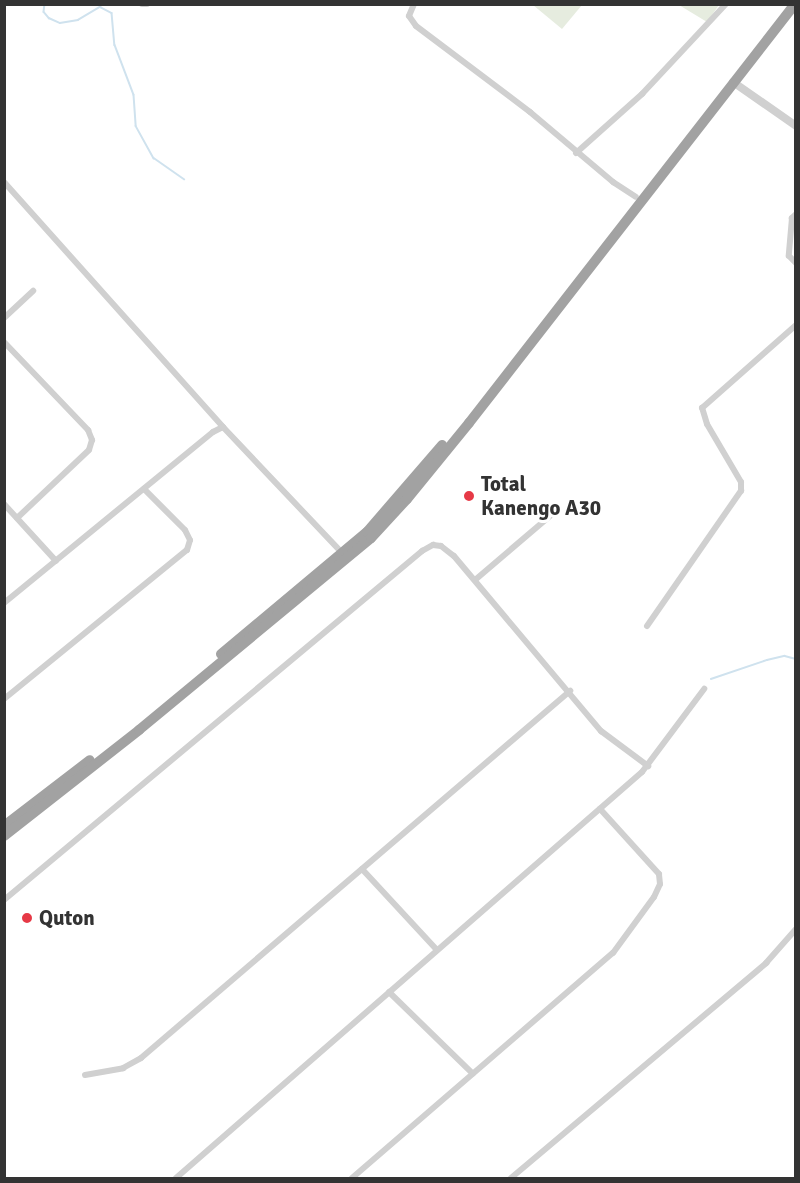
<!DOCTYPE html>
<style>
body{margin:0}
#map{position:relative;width:800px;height:1183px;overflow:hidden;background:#fff;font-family:Signika,sans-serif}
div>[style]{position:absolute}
.green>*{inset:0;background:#e6ecdf}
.stream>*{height:1.5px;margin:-0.75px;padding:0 0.75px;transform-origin:0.75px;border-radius:0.75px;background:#cfe2ee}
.minor>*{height:6px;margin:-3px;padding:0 3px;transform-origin:3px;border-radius:3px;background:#d0d0d0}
.tertiary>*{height:8px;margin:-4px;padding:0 4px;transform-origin:4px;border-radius:4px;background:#d0d0d0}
.trunk>*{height:10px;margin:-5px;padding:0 5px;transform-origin:5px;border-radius:5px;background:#a2a2a2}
.dots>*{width:16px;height:16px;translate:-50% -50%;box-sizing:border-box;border:3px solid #fff;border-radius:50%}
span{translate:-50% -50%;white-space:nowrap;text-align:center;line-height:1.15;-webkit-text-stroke:6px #fff;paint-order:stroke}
.poi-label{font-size:21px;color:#333;font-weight:700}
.left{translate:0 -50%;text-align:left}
.frame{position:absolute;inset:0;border:6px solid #333;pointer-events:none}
</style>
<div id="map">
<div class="green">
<div style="clip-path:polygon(533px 5px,582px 5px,562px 29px)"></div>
<div style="clip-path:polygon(679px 5px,719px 5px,707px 22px)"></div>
</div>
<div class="stream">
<div style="left:45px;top:4px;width:8px;rotate:97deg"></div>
<div style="left:44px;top:12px;width:8px;rotate:50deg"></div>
<div style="left:49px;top:18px;width:12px;rotate:24deg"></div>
<div style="left:60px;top:23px;width:18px;rotate:-9deg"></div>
<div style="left:78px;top:20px;width:26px;rotate:-31deg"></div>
<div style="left:100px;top:7px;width:13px;rotate:27deg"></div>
<div style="left:112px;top:13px;width:32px;rotate:85deg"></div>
<div style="left:115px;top:45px;width:53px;rotate:69.2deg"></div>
<div style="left:134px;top:95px;width:31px;rotate:86deg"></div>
<div style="left:136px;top:126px;width:37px;rotate:61deg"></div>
<div style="left:154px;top:158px;width:37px;rotate:35deg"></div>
<div style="left:711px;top:679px;width:59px;rotate:-18.7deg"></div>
<div style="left:767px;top:660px;width:18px;rotate:-13deg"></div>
<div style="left:785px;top:656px;width:11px;rotate:15deg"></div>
</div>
<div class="minor">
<div style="left:142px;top:4px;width:5px"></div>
<div style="left:414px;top:4px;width:13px;rotate:113deg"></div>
<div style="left:409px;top:16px;width:12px;rotate:55deg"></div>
<div style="left:416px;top:26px;width:143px;rotate:37deg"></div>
<div style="left:530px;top:112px;width:109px;rotate:40.1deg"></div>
<div style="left:613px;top:182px;width:27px;rotate:33deg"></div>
<div style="left:576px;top:153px;width:89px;rotate:-41.8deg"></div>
<div style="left:642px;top:94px;width:123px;rotate:-47deg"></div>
<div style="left:4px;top:182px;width:329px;rotate:48.2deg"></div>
<div style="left:796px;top:214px;width:6px;rotate:135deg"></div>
<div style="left:792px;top:218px;width:38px;rotate:95deg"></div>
<div style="left:789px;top:256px;width:10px;rotate:45deg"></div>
<div style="left:4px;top:318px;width:40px;rotate:-43deg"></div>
<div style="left:4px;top:342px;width:122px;rotate:46.3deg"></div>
<div style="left:88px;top:430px;width:11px;rotate:68deg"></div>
<div style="left:92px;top:440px;width:10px;rotate:107deg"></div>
<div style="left:89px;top:450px;width:99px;rotate:136.6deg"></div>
<div style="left:4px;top:504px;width:77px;rotate:47.6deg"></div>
<div style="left:475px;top:580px;width:99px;rotate:-40.5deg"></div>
<div style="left:4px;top:603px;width:270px;rotate:-39.3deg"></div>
<div style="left:213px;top:432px;width:11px;rotate:-27deg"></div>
<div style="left:223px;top:427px;width:175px;rotate:46.6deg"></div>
<div style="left:647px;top:626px;width:165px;rotate:-55.2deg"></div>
<div style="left:741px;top:491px;width:9px;rotate:-90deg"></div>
<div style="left:741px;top:482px;width:67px;rotate:-120.4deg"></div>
<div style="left:707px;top:424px;width:17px;rotate:-107deg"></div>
<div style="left:702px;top:408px;width:125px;rotate:-41.4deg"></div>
<div style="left:4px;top:699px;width:236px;rotate:-39.2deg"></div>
<div style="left:187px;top:550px;width:10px;rotate:-73deg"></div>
<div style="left:190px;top:540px;width:11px;rotate:-117deg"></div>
<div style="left:185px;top:530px;width:58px;rotate:-135deg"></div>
<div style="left:362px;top:869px;width:110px;rotate:47.2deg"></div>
<div style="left:4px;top:900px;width:545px;rotate:-39.86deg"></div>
<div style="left:422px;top:551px;width:13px;rotate:-29deg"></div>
<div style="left:433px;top:545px;width:8px;rotate:7deg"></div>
<div style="left:441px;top:546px;width:16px;rotate:38deg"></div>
<div style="left:454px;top:556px;width:229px;rotate:50deg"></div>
<div style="left:601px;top:731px;width:59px;rotate:36.7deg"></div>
<div style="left:389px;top:992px;width:117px;rotate:44.3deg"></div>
<div style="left:85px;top:1075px;width:39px;rotate:-10deg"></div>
<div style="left:123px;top:1068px;width:21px;rotate:-29deg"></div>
<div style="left:141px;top:1058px;width:565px;rotate:-40.55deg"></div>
<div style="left:176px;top:1178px;width:618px;rotate:-41.06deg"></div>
<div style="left:642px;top:772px;width:104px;rotate:-53.2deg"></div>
<div style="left:352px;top:1178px;width:345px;rotate:-40.8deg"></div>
<div style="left:613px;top:953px;width:69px;rotate:-53.8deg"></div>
<div style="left:654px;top:897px;width:14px;rotate:-65deg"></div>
<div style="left:660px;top:884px;width:10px;rotate:-96deg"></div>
<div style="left:659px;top:874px;width:88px;rotate:-132.2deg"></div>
<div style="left:511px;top:1178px;width:334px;rotate:-40.1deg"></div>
<div style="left:766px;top:963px;width:45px;rotate:-48.6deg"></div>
</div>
<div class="tertiary">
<div style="left:733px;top:82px;width:77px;rotate:34.9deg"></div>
</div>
<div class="trunk">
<div style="left:221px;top:654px;width:190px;rotate:-39.9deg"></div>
<div style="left:367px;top:532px;width:115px;rotate:-49.2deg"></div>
<div style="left:4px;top:826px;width:108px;rotate:-37.5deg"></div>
<div style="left:4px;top:836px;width:172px;rotate:-38.1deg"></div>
<div style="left:139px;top:730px;width:301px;rotate:-39.6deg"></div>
<div style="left:371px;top:538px;width:53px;rotate:-47.3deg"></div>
<div style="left:407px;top:499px;width:98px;rotate:-50.8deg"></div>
<div style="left:469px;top:423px;width:531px;rotate:-52.12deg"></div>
</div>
<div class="dots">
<div style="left:469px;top:496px;background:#e63946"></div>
<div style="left:27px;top:918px;background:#e63946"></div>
</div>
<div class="poi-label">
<span class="left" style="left:481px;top:496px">Total<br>Kanengo A30</span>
<span class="left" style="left:39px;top:918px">Quton</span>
</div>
<div class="frame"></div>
</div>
